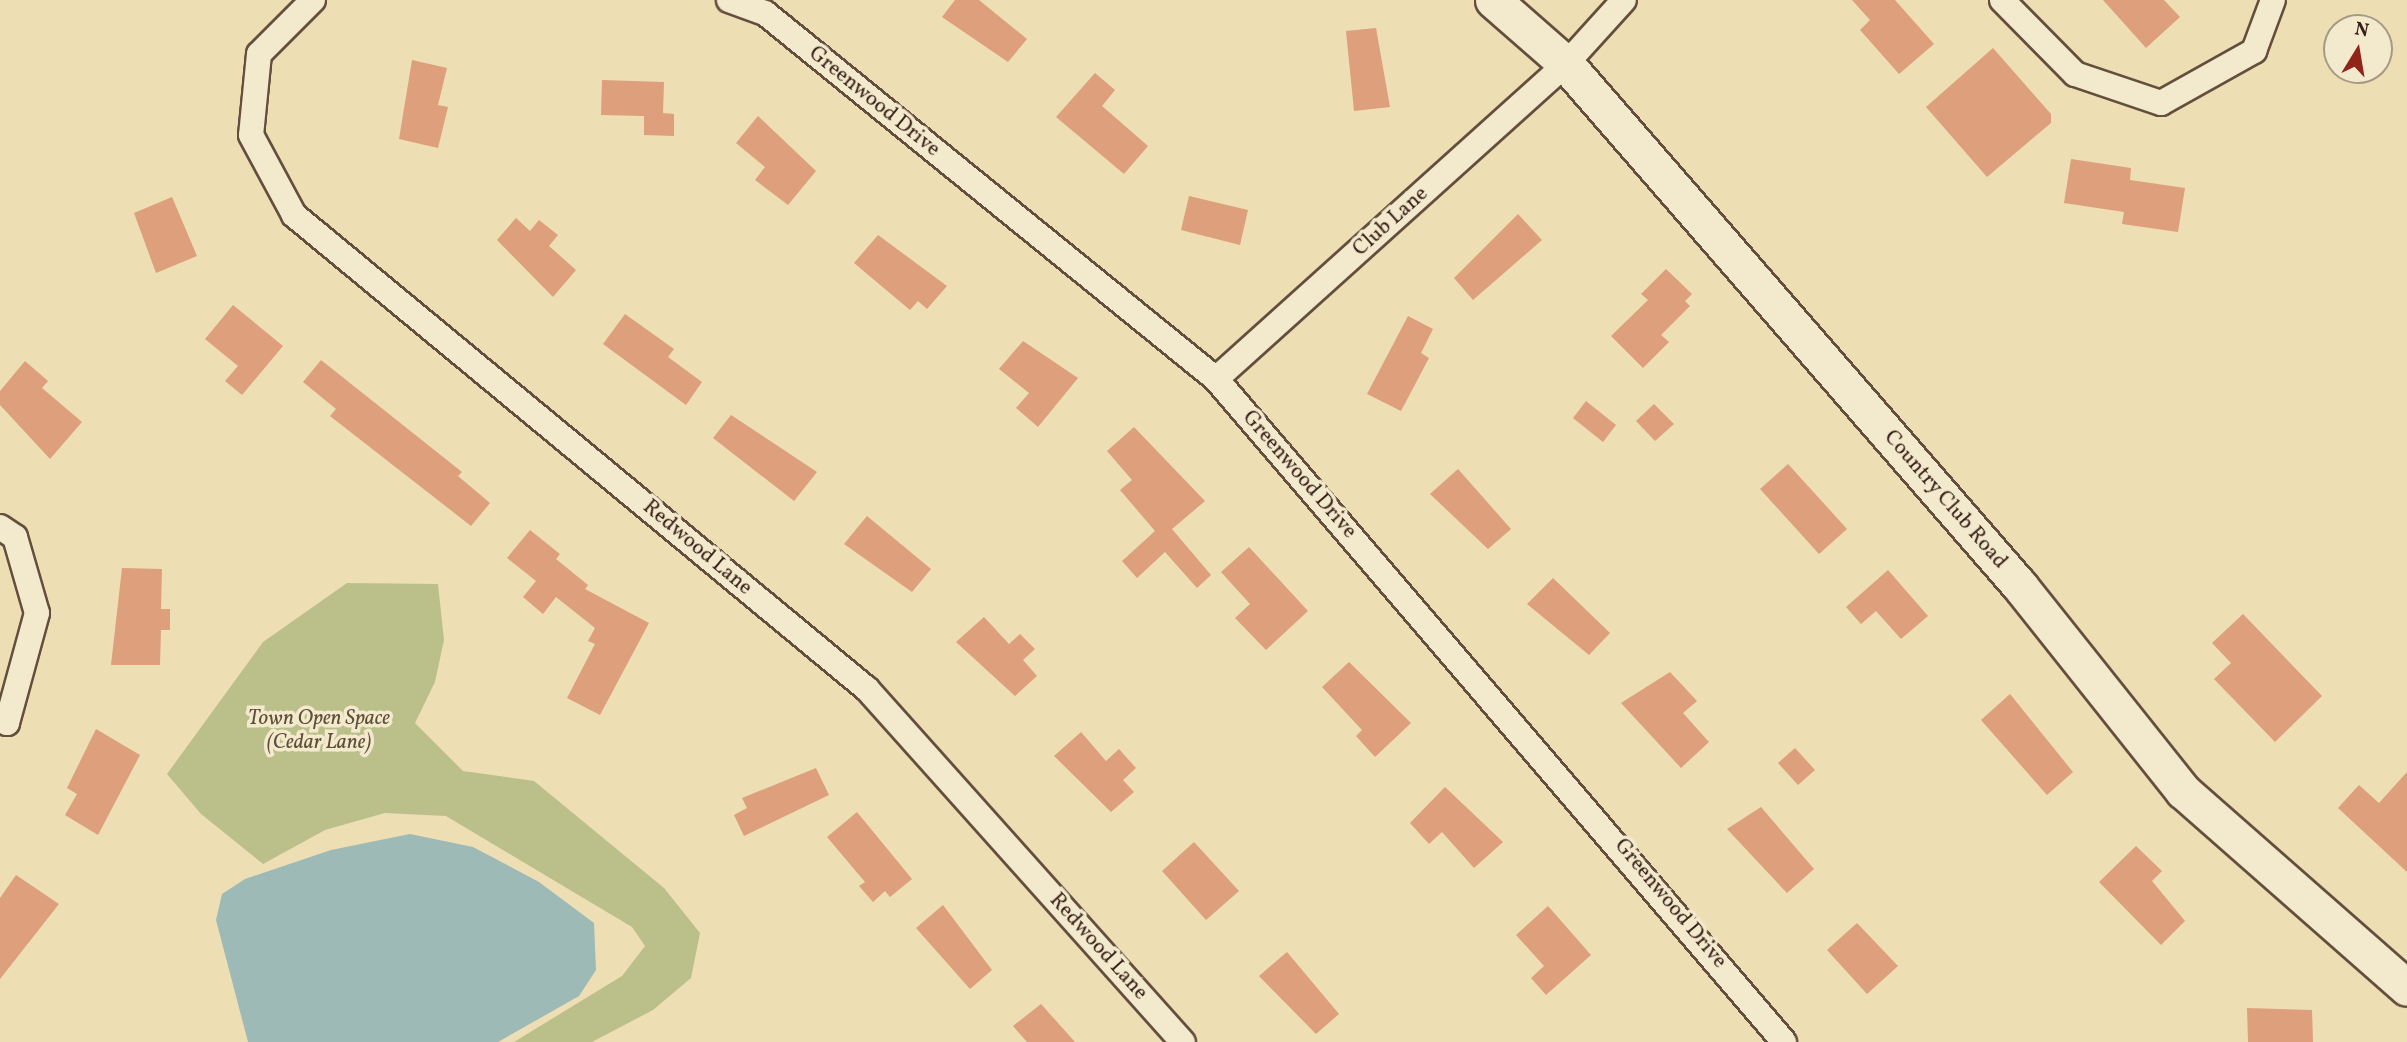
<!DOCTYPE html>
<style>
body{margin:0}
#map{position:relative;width:2407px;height:1042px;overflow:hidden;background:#eddeb4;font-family:Vollkorn,serif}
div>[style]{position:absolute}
.green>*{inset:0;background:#bbc08b}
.water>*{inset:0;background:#9dbab7}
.building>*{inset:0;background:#dd9f7c}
.roads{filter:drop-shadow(2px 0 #644f3e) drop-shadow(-2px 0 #644f3e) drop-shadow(0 2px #644f3e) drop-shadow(0 -2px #644f3e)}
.street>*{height:24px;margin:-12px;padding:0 12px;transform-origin:12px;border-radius:12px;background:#f3eace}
.secondary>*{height:35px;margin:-17.5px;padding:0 17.5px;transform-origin:17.5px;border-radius:17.5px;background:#f3eace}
span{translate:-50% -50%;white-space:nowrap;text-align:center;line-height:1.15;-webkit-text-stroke:7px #f3eace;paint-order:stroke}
.street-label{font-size:21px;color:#361f16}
.park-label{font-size:21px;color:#5e4f39;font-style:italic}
.north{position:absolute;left:2323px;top:14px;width:70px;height:70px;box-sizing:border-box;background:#f3eace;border:2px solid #a79984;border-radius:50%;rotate:11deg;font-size:19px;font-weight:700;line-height:28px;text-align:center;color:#361f16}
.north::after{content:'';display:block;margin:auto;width:24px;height:32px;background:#8f2418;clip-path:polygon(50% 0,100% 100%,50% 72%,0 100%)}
</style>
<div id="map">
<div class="green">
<div style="clip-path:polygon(347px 583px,438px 584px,444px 640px,435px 682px,415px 723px,463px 771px,534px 781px,664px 888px,700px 933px,691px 978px,653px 1010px,592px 1042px,514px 1042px,622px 976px,645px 946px,632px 927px,446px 816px,385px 813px,325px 830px,263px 864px,201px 814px,167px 774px,263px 642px)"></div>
</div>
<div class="water">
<div style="clip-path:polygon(410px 834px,473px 847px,539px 882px,594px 923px,596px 970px,579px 996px,498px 1042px,248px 1042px,216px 920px,222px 894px,245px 879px,331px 850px)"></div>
</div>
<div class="building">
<div style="clip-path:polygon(955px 0,979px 0,1027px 39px,1008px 62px,942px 17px)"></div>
<div style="clip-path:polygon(1852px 0,1895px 0,1934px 44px,1899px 74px,1860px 30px,1870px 20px)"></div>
<div style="clip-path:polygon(2103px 0,2164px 0,2180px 17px,2146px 48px)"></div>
<div style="clip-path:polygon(1376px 28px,1390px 107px,1354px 111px,1346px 31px)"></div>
<div style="clip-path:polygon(1993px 48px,2051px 114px,2051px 123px,1987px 177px,1926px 107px)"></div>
<div style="clip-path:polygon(412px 60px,447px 68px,438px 105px,448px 107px,438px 148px,399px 139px)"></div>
<div style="clip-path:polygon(1095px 73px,1115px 90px,1102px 106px,1148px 146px,1124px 174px,1056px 117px)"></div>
<div style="clip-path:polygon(602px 80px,664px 82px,663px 113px,674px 114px,674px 136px,644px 135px,644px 116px,601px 115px)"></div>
<div style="clip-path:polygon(758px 116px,816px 171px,788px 205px,755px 180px,765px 167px,736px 143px)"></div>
<div style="clip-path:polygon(2071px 159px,2131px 168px,2130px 180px,2185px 188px,2178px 232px,2122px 224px,2124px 212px,2064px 203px)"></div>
<div style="clip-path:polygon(1189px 196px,1248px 210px,1240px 245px,1181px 230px)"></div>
<div style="clip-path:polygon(172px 197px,197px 256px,156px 273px,134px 213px)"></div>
<div style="clip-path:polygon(1518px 214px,1542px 240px,1473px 300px,1454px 278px)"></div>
<div style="clip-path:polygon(516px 218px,530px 231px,539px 220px,558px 235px,549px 246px,576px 270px,553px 297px,497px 240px)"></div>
<div style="clip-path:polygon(878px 235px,947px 286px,927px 309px,918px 301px,910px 310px,854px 263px)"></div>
<div style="clip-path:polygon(1666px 269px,1692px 294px,1685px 301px,1690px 306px,1661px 335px,1669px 342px,1643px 368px,1611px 336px,1648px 300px,1641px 294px)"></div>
<div style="clip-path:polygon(233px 305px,283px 346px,242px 395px,225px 381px,238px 366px,205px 339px)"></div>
<div style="clip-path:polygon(625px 314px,674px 349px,668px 357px,702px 382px,686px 405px,603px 344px)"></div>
<div style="clip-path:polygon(1408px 316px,1433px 329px,1421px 353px,1429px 358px,1401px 411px,1367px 394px)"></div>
<div style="clip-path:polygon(1023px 341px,1078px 378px,1038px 427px,1016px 408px,1029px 393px,999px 369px)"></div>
<div style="clip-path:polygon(321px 360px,462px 472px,458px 476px,490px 503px,471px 526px,330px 416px,336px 409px,303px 382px)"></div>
<div style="clip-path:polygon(25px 361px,48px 381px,42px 388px,82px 422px,50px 459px,0 405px,0 391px)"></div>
<div style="clip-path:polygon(1586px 401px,1616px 425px,1603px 442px,1573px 418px)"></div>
<div style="clip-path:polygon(1654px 404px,1674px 424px,1655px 441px,1636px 421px)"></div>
<div style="clip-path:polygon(731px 415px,817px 472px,794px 501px,713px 438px)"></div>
<div style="clip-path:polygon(1134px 427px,1205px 501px,1172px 529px,1211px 575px,1197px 588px,1165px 552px,1137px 578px,1122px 561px,1155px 531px,1120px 490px,1132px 480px,1107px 451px)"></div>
<div style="clip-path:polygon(1788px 464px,1847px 529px,1819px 554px,1760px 489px)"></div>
<div style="clip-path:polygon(1458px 469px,1511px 529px,1488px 549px,1430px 494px)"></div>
<div style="clip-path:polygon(867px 516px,931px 569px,912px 592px,844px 544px)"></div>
<div style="clip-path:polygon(530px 530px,560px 554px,556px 559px,588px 585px,585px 589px,649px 623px,600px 715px,567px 698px,595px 644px,588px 641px,595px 628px,556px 597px,543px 614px,523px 597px,536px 581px,507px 558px)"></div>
<div style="clip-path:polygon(1249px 547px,1308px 611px,1266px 650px,1235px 618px,1250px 604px,1221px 572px)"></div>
<div style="clip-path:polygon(122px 568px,162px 569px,161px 609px,170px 609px,170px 630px,161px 630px,160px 665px,111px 665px)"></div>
<div style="clip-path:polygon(1888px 570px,1928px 616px,1901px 639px,1876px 611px,1861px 624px,1846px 607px)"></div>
<div style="clip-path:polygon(1553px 578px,1610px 633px,1589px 655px,1527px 604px)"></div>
<div style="clip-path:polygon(2243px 614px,2322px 696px,2275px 742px,2214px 679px,2231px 663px,2212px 643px)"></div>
<div style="clip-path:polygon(984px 617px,1009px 644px,1020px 634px,1035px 649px,1023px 660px,1037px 676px,1015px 696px,956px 642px)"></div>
<div style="clip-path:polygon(1349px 662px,1411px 723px,1375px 757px,1356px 736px,1362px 730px,1322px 687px)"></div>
<div style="clip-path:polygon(1670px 672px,1697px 701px,1683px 713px,1709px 742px,1681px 768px,1621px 703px)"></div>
<div style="clip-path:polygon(2010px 694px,2073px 772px,2047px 795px,1981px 720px)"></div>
<div style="clip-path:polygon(96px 729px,140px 755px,98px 835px,65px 815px,77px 794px,67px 788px)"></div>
<div style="clip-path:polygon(1081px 732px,1106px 761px,1119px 749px,1136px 768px,1123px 780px,1134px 792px,1111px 812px,1054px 756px)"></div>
<div style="clip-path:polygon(1795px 748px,1815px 770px,1798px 785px,1778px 763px)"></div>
<div style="clip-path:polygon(816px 768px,829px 795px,744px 836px,734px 815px,747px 808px,742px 798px)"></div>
<div style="clip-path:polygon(2407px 772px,2407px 872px,2338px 808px,2359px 785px,2379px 803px)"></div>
<div style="clip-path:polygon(1445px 787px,1503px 842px,1474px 868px,1442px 832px,1429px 844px,1410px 823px)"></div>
<div style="clip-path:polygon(1761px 807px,1814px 869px,1787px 893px,1727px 829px)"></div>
<div style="clip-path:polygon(857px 812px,912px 879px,890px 897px,885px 891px,873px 902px,859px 886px,865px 882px,827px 837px)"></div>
<div style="clip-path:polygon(1194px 842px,1239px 891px,1206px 920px,1162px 871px)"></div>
<div style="clip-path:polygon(2136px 846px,2162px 871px,2152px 881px,2185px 921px,2161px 945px,2099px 882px)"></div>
<div style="clip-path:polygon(16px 875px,59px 904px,0 979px,0 898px)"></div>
<div style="clip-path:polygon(943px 905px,992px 970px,970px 989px,916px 928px)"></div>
<div style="clip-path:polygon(1548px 906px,1591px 955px,1546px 995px,1531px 978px,1544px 966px,1516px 935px)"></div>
<div style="clip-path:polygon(1857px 923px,1898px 966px,1867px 994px,1827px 950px)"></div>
<div style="clip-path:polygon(1287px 952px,1339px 1014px,1316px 1034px,1259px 976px)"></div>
<div style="clip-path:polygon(1041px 1004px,1075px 1042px,1027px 1042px,1013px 1026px)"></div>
<div style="clip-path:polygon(2247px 1008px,2312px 1010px,2313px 1042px,2248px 1042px)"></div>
</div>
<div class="roads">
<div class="street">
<div style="left:313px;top:0;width:76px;rotate:135deg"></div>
<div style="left:259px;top:54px;width:81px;rotate:95.6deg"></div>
<div style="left:251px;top:135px;width:91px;rotate:61.7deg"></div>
<div style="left:294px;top:215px;width:744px;rotate:39.6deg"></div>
<div style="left:867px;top:689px;width:474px;rotate:48.2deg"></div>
<div style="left:729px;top:0;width:38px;rotate:20deg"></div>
<div style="left:765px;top:13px;width:581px;rotate:39.06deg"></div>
<div style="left:1216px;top:379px;width:873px;rotate:49.41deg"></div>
<div style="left:2002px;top:0;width:104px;rotate:45.4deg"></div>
<div style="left:2075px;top:74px;width:91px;rotate:18.6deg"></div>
<div style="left:2161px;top:103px;width:107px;rotate:-29.2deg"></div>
<div style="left:2254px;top:51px;width:54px;rotate:-69.6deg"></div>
<div style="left:1216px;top:379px;width:471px;rotate:-42deg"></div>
<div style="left:1566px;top:64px;width:86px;rotate:-47.8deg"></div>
<div style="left:0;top:527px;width:18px;rotate:34deg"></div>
<div style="left:15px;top:537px;width:79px;rotate:73.9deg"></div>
<div style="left:37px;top:613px;width:114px;rotate:105.3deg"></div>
<div style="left:7px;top:723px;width:10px;rotate:-135deg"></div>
</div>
<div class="secondary">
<div style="left:1493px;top:0;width:97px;rotate:41.2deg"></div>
<div style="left:1566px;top:64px;width:692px;rotate:48.99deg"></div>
<div style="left:2020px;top:586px;width:262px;rotate:51.5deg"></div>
<div style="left:2183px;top:791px;width:298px;rotate:41.3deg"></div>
</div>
</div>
<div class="street-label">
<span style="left:874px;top:102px;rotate:39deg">Greenwood Drive</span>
<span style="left:1391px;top:222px;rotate:-42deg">Club Lane</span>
<span style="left:1299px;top:475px;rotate:49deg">Greenwood Drive</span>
<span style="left:1945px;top:500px;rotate:49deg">Country Club Road</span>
<span style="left:697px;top:548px;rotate:40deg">Redwood Lane</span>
<span style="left:1670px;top:904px;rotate:50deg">Greenwood Drive</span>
<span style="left:1098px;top:947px;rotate:48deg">Redwood Lane</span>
</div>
<div class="park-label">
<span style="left:319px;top:731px">Town Open Space<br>(Cedar Lane)</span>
</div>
<div class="north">N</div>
</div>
